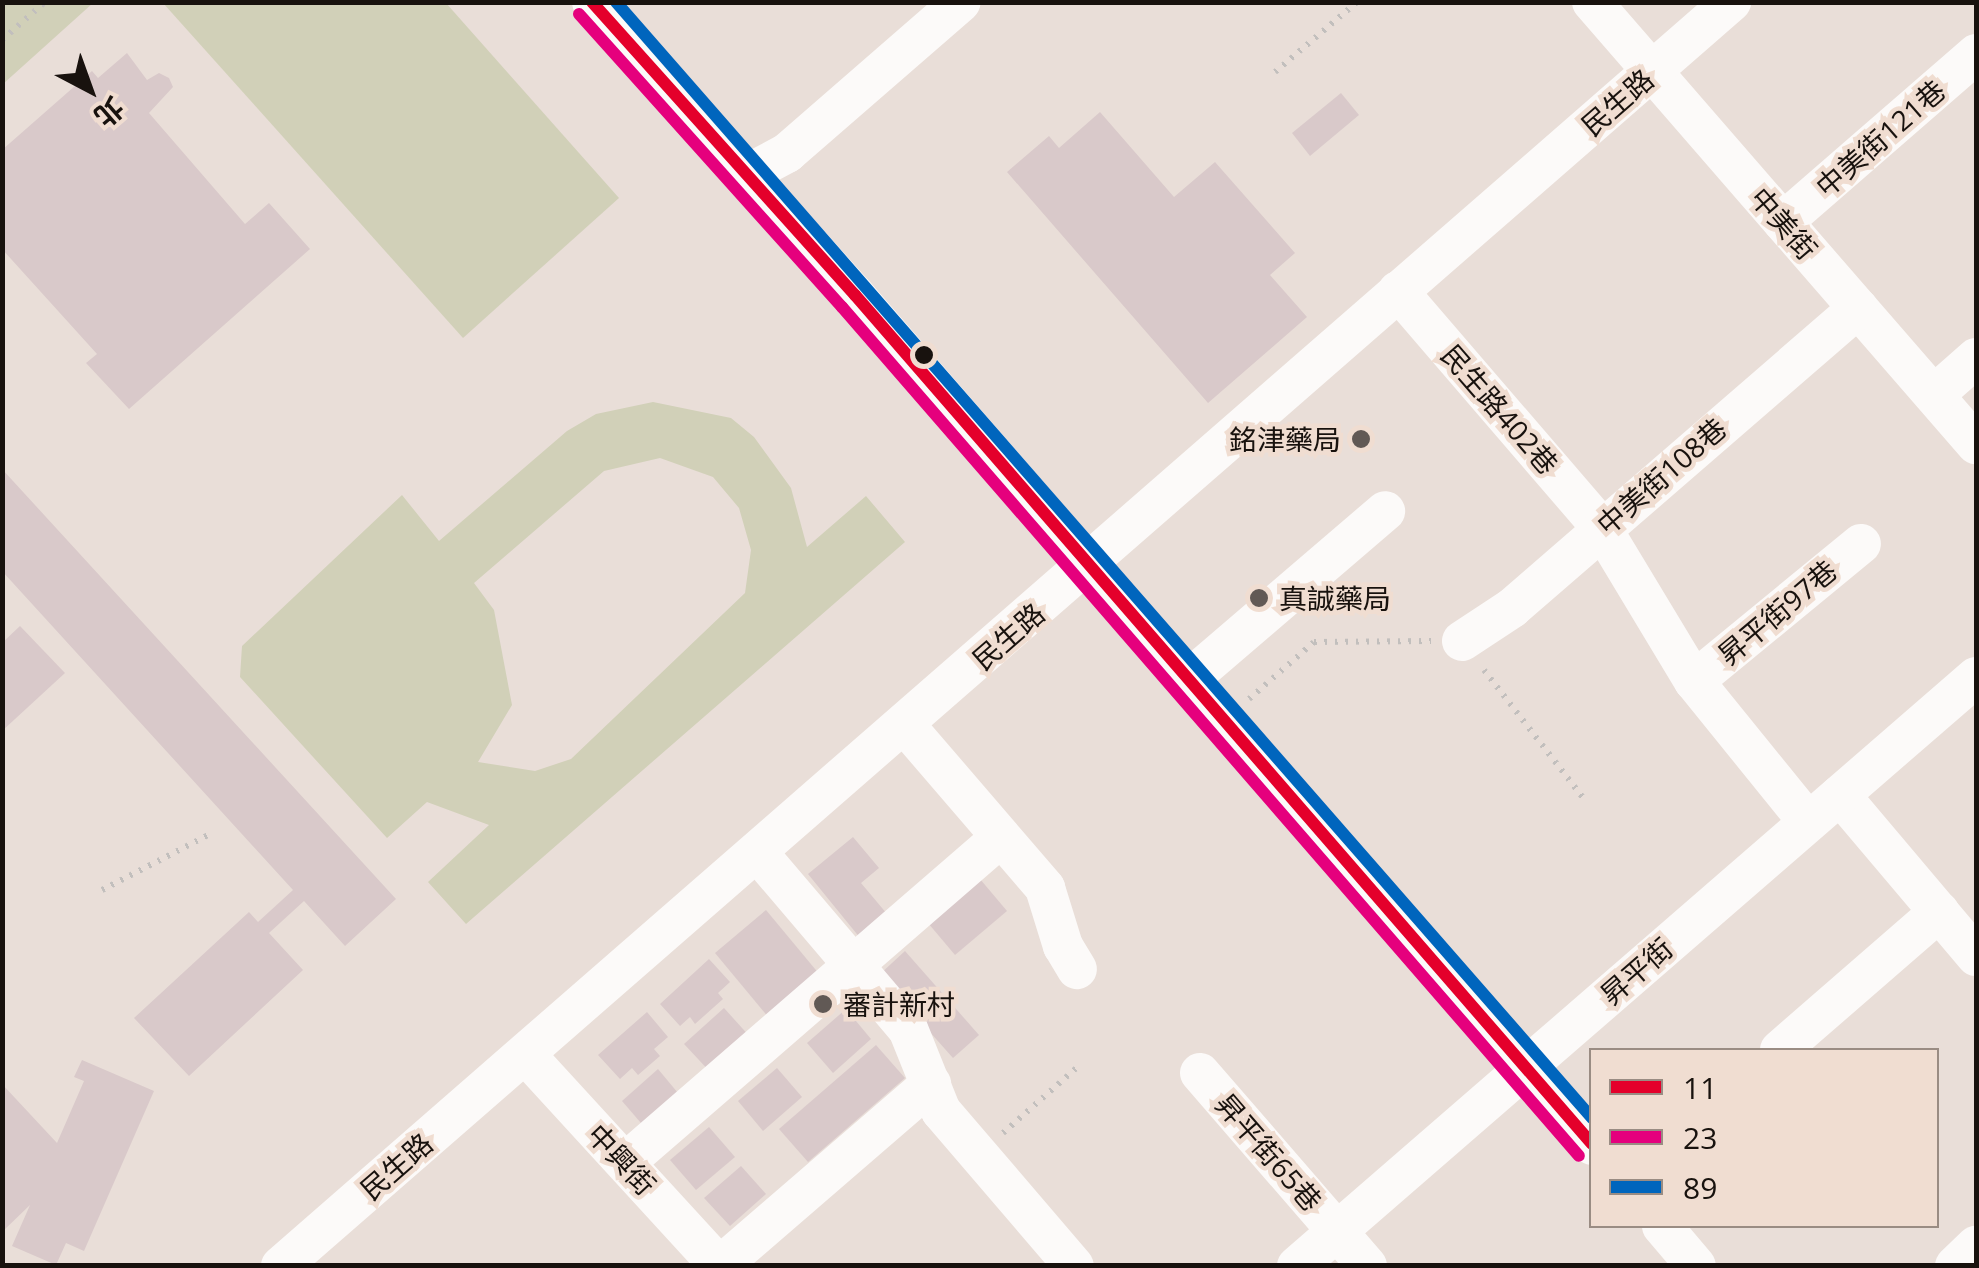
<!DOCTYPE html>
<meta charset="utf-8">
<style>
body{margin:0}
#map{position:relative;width:1979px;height:1268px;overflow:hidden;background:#e9ded8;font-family:"Open Sans","Noto Sans TC",sans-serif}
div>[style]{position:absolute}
.green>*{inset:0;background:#d1d0b8}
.building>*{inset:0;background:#d9c9ca}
.path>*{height:6px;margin-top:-3px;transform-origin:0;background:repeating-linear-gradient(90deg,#c2bfbd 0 2.5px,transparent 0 10.5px)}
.minor>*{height:40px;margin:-20px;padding:0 20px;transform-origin:20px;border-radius:20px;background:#fcfaf9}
.bus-1>*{height:12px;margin:-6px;padding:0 6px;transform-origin:6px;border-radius:6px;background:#e4002b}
.bus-2>*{height:12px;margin:-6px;padding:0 6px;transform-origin:6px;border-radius:6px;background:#e5007d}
.bus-3>*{height:12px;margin:-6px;padding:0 6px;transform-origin:6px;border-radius:6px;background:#0065bd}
.dots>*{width:28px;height:28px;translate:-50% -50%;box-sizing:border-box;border:5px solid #f0ddd1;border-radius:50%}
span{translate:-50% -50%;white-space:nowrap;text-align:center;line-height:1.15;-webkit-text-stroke:9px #f0ddd1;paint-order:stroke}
.street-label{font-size:28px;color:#18120e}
.poi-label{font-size:28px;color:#18120e}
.right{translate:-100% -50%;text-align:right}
.left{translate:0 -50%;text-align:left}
.frame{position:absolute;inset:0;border:5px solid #18120e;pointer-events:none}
.legend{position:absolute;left:1589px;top:1048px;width:350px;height:180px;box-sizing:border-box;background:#f0ddd1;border:2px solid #9a8c83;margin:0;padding:12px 18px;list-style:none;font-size:30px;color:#18120e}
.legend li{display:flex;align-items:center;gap:20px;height:50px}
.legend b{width:50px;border:2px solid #9a8c83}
.north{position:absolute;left:40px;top:40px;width:100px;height:100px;-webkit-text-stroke:8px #f0ddd1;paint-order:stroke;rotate:139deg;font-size:28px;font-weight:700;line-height:40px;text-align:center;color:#18120e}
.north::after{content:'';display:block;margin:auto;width:35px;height:45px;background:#18120e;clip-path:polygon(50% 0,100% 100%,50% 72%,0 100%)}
</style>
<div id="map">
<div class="green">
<div style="clip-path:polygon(3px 2px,93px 2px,93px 3px,3px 84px)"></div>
<div style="clip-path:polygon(163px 3px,446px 3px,619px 198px,463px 338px)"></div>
<div style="clip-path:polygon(evenodd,653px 402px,731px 418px,754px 437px,791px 488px,807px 547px,866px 496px,905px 542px,466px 924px,428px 882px,489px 825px,427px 802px,387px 838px,240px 677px,242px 646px,402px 495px,439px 541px,567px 431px,596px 414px,653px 402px,660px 458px,713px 477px,739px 508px,751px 550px,745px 593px,571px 759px,535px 771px,478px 762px,512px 705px,494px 610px,474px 583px,604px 471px,660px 458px)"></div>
</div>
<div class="building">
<div style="clip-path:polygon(127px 53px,147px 80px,159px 73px,169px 78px,173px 87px,149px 113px,245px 224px,269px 203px,310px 249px,129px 409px,86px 363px,97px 354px,2px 249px,2px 150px,92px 71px,98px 78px)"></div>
<div style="clip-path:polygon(1341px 93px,1359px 115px,1310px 156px,1292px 133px)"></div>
<div style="clip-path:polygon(1100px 112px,1174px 197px,1215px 162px,1295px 253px,1270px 275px,1307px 317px,1208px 403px,1007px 172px,1049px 136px,1059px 148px)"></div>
<div style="clip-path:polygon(2px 469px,396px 899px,345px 946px,304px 901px,269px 933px,303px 970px,189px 1076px,134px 1018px,249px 912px,258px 922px,293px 890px,2px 571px)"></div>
<div style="clip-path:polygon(20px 626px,65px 673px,2px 731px,2px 643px)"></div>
<div style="clip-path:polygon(853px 837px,879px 868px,861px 883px,893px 921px,865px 944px,808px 874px)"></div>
<div style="clip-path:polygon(980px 879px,1007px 911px,955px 955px,928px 923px)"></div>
<div style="clip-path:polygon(766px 910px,825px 981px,774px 1024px,715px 953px)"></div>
<div style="clip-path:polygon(905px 951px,979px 1035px,953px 1058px,879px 975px)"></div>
<div style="clip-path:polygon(709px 959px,730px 982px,718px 993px,723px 999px,695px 1024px,690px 1017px,680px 1026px,660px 1004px)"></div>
<div style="clip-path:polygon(724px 1008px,752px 1039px,713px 1075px,684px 1044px)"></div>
<div style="clip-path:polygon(846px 1009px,871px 1039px,833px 1073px,807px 1043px)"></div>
<div style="clip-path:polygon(647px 1012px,668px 1037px,654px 1049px,660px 1056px,638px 1075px,632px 1068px,620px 1079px,598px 1055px)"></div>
<div style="clip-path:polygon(876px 1045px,905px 1078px,808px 1162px,779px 1129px)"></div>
<div style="clip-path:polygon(82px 1060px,154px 1091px,84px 1251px,66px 1243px,56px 1265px,12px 1246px,30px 1205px,2px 1232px,2px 1084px,57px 1143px,84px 1081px,74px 1077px)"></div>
<div style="clip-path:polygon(777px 1068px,802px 1097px,763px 1131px,738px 1101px)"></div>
<div style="clip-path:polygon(658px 1069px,683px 1099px,647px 1130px,622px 1101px)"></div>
<div style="clip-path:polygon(709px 1127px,735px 1157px,696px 1190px,670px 1160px)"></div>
<div style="clip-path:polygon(741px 1166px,766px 1194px,730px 1226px,704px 1198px)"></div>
</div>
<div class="path">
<div style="left:2px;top:40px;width:57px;rotate:-41.5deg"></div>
<div style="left:1275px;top:72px;width:108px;rotate:-40.5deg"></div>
<div style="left:1484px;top:670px;width:163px;rotate:52.2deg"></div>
<div style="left:1249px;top:699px;width:86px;rotate:-41.2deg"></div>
<div style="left:1314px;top:642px;width:117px;rotate:-0.5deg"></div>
<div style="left:102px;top:890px;width:122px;rotate:-27.4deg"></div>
<div style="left:1003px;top:1133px;width:104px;rotate:-41.5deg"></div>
</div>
<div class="minor">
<div style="left:592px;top:2px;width:394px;rotate:48.1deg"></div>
<div style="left:855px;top:295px;width:1125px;rotate:49.07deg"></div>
<div style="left:1592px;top:2px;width:586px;rotate:49.02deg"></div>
<div style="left:744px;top:176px;width:49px;rotate:-28.1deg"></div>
<div style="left:787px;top:153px;width:230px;rotate:-41deg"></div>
<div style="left:1783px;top:222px;width:256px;rotate:-41deg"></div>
<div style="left:1398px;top:291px;width:311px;rotate:49.3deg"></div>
<div style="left:1601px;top:527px;width:180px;rotate:58.9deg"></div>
<div style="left:1694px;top:681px;width:181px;rotate:51deg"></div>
<div style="left:1934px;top:395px;width:56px;rotate:-41.4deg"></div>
<div style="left:1462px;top:641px;width:60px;rotate:-33.4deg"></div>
<div style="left:1512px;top:608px;width:458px;rotate:-40.9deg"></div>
<div style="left:1187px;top:681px;width:261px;rotate:-40.6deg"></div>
<div style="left:1694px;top:681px;width:216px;rotate:-39.4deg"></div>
<div style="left:905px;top:725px;width:215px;rotate:49.3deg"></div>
<div style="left:1045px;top:888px;width:61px;rotate:72.8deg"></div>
<div style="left:1063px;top:946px;width:27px;rotate:59deg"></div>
<div style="left:1840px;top:795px;width:211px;rotate:49.8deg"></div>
<div style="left:758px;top:853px;width:231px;rotate:49.6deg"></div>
<div style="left:908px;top:1029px;width:88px;rotate:68.1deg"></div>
<div style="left:941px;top:1111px;width:204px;rotate:49.4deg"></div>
<div style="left:1780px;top:1050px;width:211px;rotate:-41deg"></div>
<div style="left:525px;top:1054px;width:287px;rotate:47.5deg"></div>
<div style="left:1200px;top:1073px;width:255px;rotate:49.1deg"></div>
<div style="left:626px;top:1162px;width:496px;rotate:-40.9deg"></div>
<div style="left:1662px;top:1226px;width:52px;rotate:49.6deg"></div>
<div style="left:281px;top:1266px;width:1924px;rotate:-41.08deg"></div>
<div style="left:720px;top:1266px;width:279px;rotate:-40.8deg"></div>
<div style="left:1297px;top:1266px;width:899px;rotate:-40.94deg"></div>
<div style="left:1955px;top:1266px;width:29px;rotate:-44deg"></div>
</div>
<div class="bus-1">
<div style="left:592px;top:2px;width:394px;rotate:48.1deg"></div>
<div style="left:855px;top:295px;width:1124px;rotate:49.04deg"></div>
</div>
<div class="bus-2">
<div style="left:579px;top:14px;width:394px;rotate:48.1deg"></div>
<div style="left:842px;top:307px;width:1124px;rotate:49.04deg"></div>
</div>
<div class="bus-3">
<div style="left:616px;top:2px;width:1483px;rotate:48.83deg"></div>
</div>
<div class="dots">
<div style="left:924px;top:355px;background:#18120e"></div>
<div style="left:1361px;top:439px;background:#615955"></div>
<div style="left:1259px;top:598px;background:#615955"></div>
<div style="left:823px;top:1004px;background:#615955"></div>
</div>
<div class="street-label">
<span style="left:1617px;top:102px;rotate:-41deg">民生路</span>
<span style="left:1880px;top:138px;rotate:-41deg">中美街121巷</span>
<span style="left:1784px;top:223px;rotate:49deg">中美街</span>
<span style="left:1500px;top:409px;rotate:49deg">民生路402巷</span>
<span style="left:1661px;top:476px;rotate:-41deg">中美街108巷</span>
<span style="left:1777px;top:612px;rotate:-40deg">昇平街97巷</span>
<span style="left:1008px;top:636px;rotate:-41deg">民生路</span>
<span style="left:1636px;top:971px;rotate:-41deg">昇平街</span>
<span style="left:1269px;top:1152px;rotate:49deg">昇平街65巷</span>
<span style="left:622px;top:1159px;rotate:47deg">中興街</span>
<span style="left:396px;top:1166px;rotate:-41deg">民生路</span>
</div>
<div class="poi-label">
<span class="right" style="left:1341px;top:439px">銘津藥局</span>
<span class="left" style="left:1279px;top:598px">真誠藥局</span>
<span class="left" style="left:843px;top:1004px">審計新村</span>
</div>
<div class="frame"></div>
<ul class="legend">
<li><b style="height:12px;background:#e4002b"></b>11</li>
<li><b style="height:12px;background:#e5007d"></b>23</li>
<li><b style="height:12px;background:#0065bd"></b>89</li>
</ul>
<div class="north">北</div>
</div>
